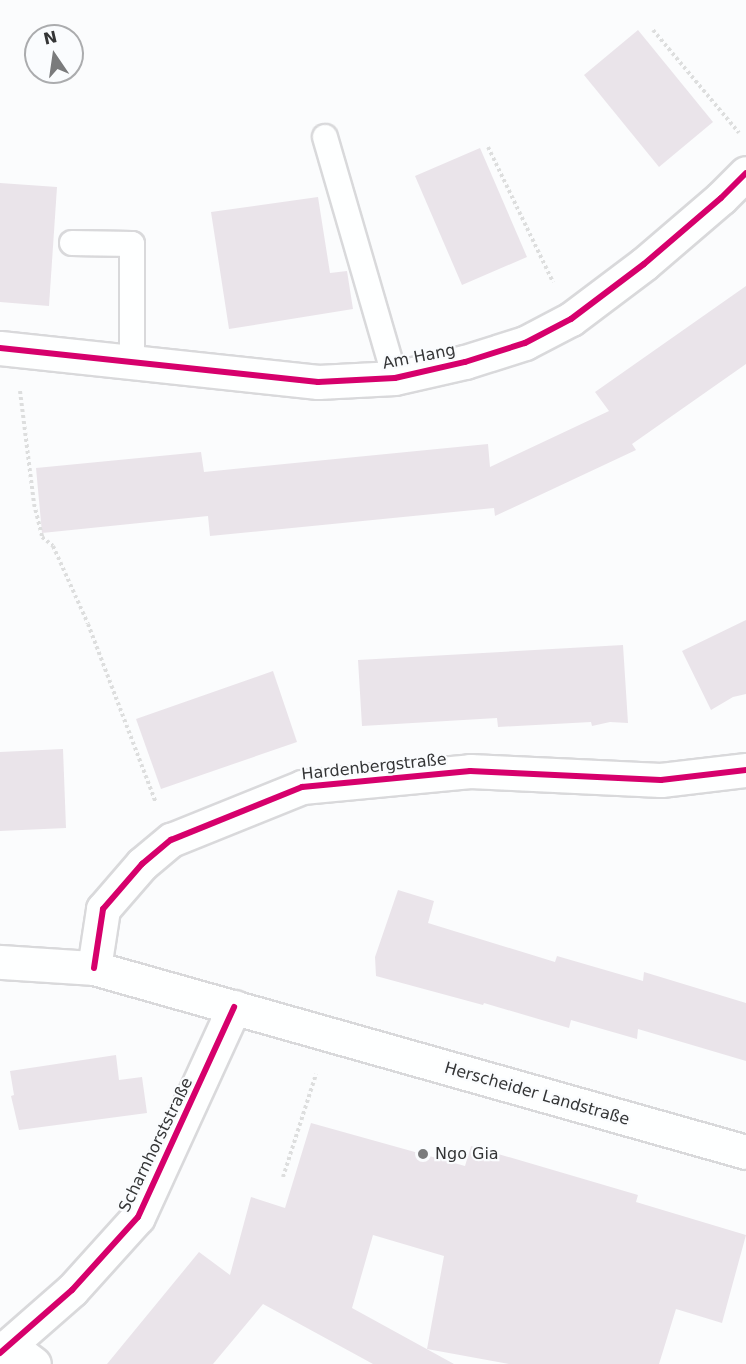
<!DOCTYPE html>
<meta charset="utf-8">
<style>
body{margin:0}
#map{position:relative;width:746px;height:1364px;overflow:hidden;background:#fbfcfd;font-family:"DejaVu Sans",sans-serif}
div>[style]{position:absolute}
.building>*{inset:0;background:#eae4ea}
.path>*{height:4px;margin-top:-2px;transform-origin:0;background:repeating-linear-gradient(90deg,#dddede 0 3px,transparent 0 6px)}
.roads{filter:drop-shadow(2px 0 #d9d9db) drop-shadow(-2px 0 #d9d9db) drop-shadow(0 2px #d9d9db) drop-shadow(0 -2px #d9d9db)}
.service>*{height:24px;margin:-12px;padding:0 12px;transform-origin:12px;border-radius:12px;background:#feffff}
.minor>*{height:33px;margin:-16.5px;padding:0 16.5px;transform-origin:16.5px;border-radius:16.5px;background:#feffff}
.secondary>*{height:33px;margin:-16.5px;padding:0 16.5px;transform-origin:16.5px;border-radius:16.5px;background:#feffff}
.cycleway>*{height:6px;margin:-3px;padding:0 3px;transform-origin:3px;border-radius:3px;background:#d6006c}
.dots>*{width:16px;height:16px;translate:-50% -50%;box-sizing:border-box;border:3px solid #fafcfe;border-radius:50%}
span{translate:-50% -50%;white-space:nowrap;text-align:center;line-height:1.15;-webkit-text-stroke:4.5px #fafcfe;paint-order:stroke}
.street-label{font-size:16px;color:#343536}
.poi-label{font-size:16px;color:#343536}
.left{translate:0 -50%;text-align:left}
.north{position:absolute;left:24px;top:24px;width:60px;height:60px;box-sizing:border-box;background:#fafcfe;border:2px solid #abacae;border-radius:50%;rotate:347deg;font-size:16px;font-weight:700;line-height:24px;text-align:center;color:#343536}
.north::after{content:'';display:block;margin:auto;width:21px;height:27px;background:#7a7b7c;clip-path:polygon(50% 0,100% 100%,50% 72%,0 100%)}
</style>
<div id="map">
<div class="building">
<div style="clip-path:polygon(638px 30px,713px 122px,659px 167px,584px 75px)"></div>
<div style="clip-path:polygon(480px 148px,527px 257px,462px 285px,415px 176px)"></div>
<div style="clip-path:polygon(0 183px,57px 187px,49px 306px,0 302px)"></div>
<div style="clip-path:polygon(318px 197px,330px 273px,347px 271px,353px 309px,229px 329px,211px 212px)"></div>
<div style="clip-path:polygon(746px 286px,746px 364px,632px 444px,636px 450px,495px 516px,494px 508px,210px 536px,208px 516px,42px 533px,36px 468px,201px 452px,204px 472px,488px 444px,490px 467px,609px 411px,595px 392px)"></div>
<div style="clip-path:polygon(746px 620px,746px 694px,733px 697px,711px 710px,682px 651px)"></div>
<div style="clip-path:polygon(623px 645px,628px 723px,610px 722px,592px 726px,591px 722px,498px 727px,497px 718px,362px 726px,358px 660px)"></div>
<div style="clip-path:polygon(273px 671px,297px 742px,161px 789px,136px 719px)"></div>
<div style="clip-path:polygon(63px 749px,66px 828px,0 831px,0 752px)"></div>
<div style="clip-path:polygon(398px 890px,434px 901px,428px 923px,555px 962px,557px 956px,643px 981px,644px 972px,746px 1003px,746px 1061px,638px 1029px,637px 1039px,571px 1020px,569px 1028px,484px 1003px,483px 1005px,376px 976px,375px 957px)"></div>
<div style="clip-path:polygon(116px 1055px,119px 1080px,142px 1077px,147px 1113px,19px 1130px,11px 1096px,14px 1095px,10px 1071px)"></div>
<div style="clip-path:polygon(311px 1123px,465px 1166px,471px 1146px,638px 1195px,636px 1202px,746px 1235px,722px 1323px,676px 1309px,659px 1364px,509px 1364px,427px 1349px,444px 1256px,373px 1235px,352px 1308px,454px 1364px,373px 1364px,263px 1304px,213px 1364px,107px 1364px,199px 1252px,230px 1275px,251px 1197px,285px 1208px)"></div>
</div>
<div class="path">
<div style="left:653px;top:30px;width:134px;rotate:50.1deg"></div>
<div style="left:488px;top:147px;width:150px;rotate:64.3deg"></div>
<div style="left:20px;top:391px;width:114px;rotate:82.9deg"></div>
<div style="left:34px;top:504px;width:34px;rotate:76deg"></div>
<div style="left:42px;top:537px;width:14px;rotate:39deg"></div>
<div style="left:53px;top:546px;width:85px;rotate:65.8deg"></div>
<div style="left:88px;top:624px;width:191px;rotate:69.2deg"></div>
<div style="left:283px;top:1177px;width:108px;rotate:-72.2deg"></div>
</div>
<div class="roads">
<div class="service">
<div style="left:325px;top:137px;width:251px;rotate:73.8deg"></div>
<div style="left:72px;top:243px;width:60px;rotate:1deg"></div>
<div style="left:132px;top:244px;width:118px;rotate:90deg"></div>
</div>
<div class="minor">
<div style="left:0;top:348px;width:320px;rotate:6.1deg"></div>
<div style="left:318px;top:382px;width:77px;rotate:-3deg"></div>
<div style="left:395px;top:378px;width:72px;rotate:-12.9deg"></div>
<div style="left:465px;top:362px;width:63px;rotate:-17.6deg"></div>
<div style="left:525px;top:343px;width:52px;rotate:-27.6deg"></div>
<div style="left:571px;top:319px;width:91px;rotate:-37deg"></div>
<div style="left:644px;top:264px;width:101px;rotate:-40.6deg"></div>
<div style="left:721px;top:198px;width:35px;rotate:-45deg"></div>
<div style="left:94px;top:968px;width:60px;rotate:-81.3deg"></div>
<div style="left:103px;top:909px;width:60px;rotate:-49.1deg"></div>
<div style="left:142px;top:864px;width:38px;rotate:-40deg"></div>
<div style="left:171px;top:840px;width:141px;rotate:-22deg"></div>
<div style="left:302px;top:787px;width:169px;rotate:-5.4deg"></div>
<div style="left:470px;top:771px;width:191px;rotate:2.7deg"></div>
<div style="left:661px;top:780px;width:86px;rotate:-6.7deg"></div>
<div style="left:9px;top:1345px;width:31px;rotate:37deg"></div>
<div style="left:0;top:1353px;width:96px;rotate:-41.2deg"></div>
<div style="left:72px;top:1290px;width:98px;rotate:-47.9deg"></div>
<div style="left:138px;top:1217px;width:231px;rotate:-65.4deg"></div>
</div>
<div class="secondary">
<div style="left:0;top:962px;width:94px;rotate:3.7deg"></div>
<div style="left:94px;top:968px;width:677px;rotate:15.76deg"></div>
</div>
</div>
<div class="cycleway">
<div style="left:0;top:348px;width:320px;rotate:6.1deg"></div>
<div style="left:318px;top:382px;width:77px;rotate:-3deg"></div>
<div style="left:395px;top:378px;width:72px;rotate:-12.9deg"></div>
<div style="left:465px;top:362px;width:63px;rotate:-17.6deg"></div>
<div style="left:525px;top:343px;width:52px;rotate:-27.6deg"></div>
<div style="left:571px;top:319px;width:91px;rotate:-37deg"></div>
<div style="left:644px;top:264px;width:101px;rotate:-40.6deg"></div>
<div style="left:721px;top:198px;width:35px;rotate:-45deg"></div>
<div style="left:94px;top:968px;width:60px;rotate:-81.3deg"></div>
<div style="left:103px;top:909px;width:60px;rotate:-49.1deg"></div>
<div style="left:142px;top:864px;width:38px;rotate:-40deg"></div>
<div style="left:171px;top:840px;width:141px;rotate:-22deg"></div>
<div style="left:302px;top:787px;width:169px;rotate:-5.4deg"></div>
<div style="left:470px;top:771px;width:191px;rotate:2.7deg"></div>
<div style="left:661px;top:780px;width:86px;rotate:-6.7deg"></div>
<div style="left:0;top:1353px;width:96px;rotate:-41.2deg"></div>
<div style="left:72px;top:1290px;width:98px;rotate:-47.9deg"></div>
<div style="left:138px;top:1217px;width:231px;rotate:-65.4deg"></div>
</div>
<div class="dots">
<div style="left:423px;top:1154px;background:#7a7b7c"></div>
</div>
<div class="street-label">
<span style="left:419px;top:357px;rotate:-11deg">Am Hang</span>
<span style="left:374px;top:767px;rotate:-6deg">Hardenbergstraße</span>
<span style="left:537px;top:1094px;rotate:16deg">Herscheider Landstraße</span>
<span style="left:156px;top:1145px;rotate:-64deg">Scharnhorststraße</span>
</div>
<div class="poi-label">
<span class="left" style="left:435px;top:1154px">Ngo Gia</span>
</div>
<div class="north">N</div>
</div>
